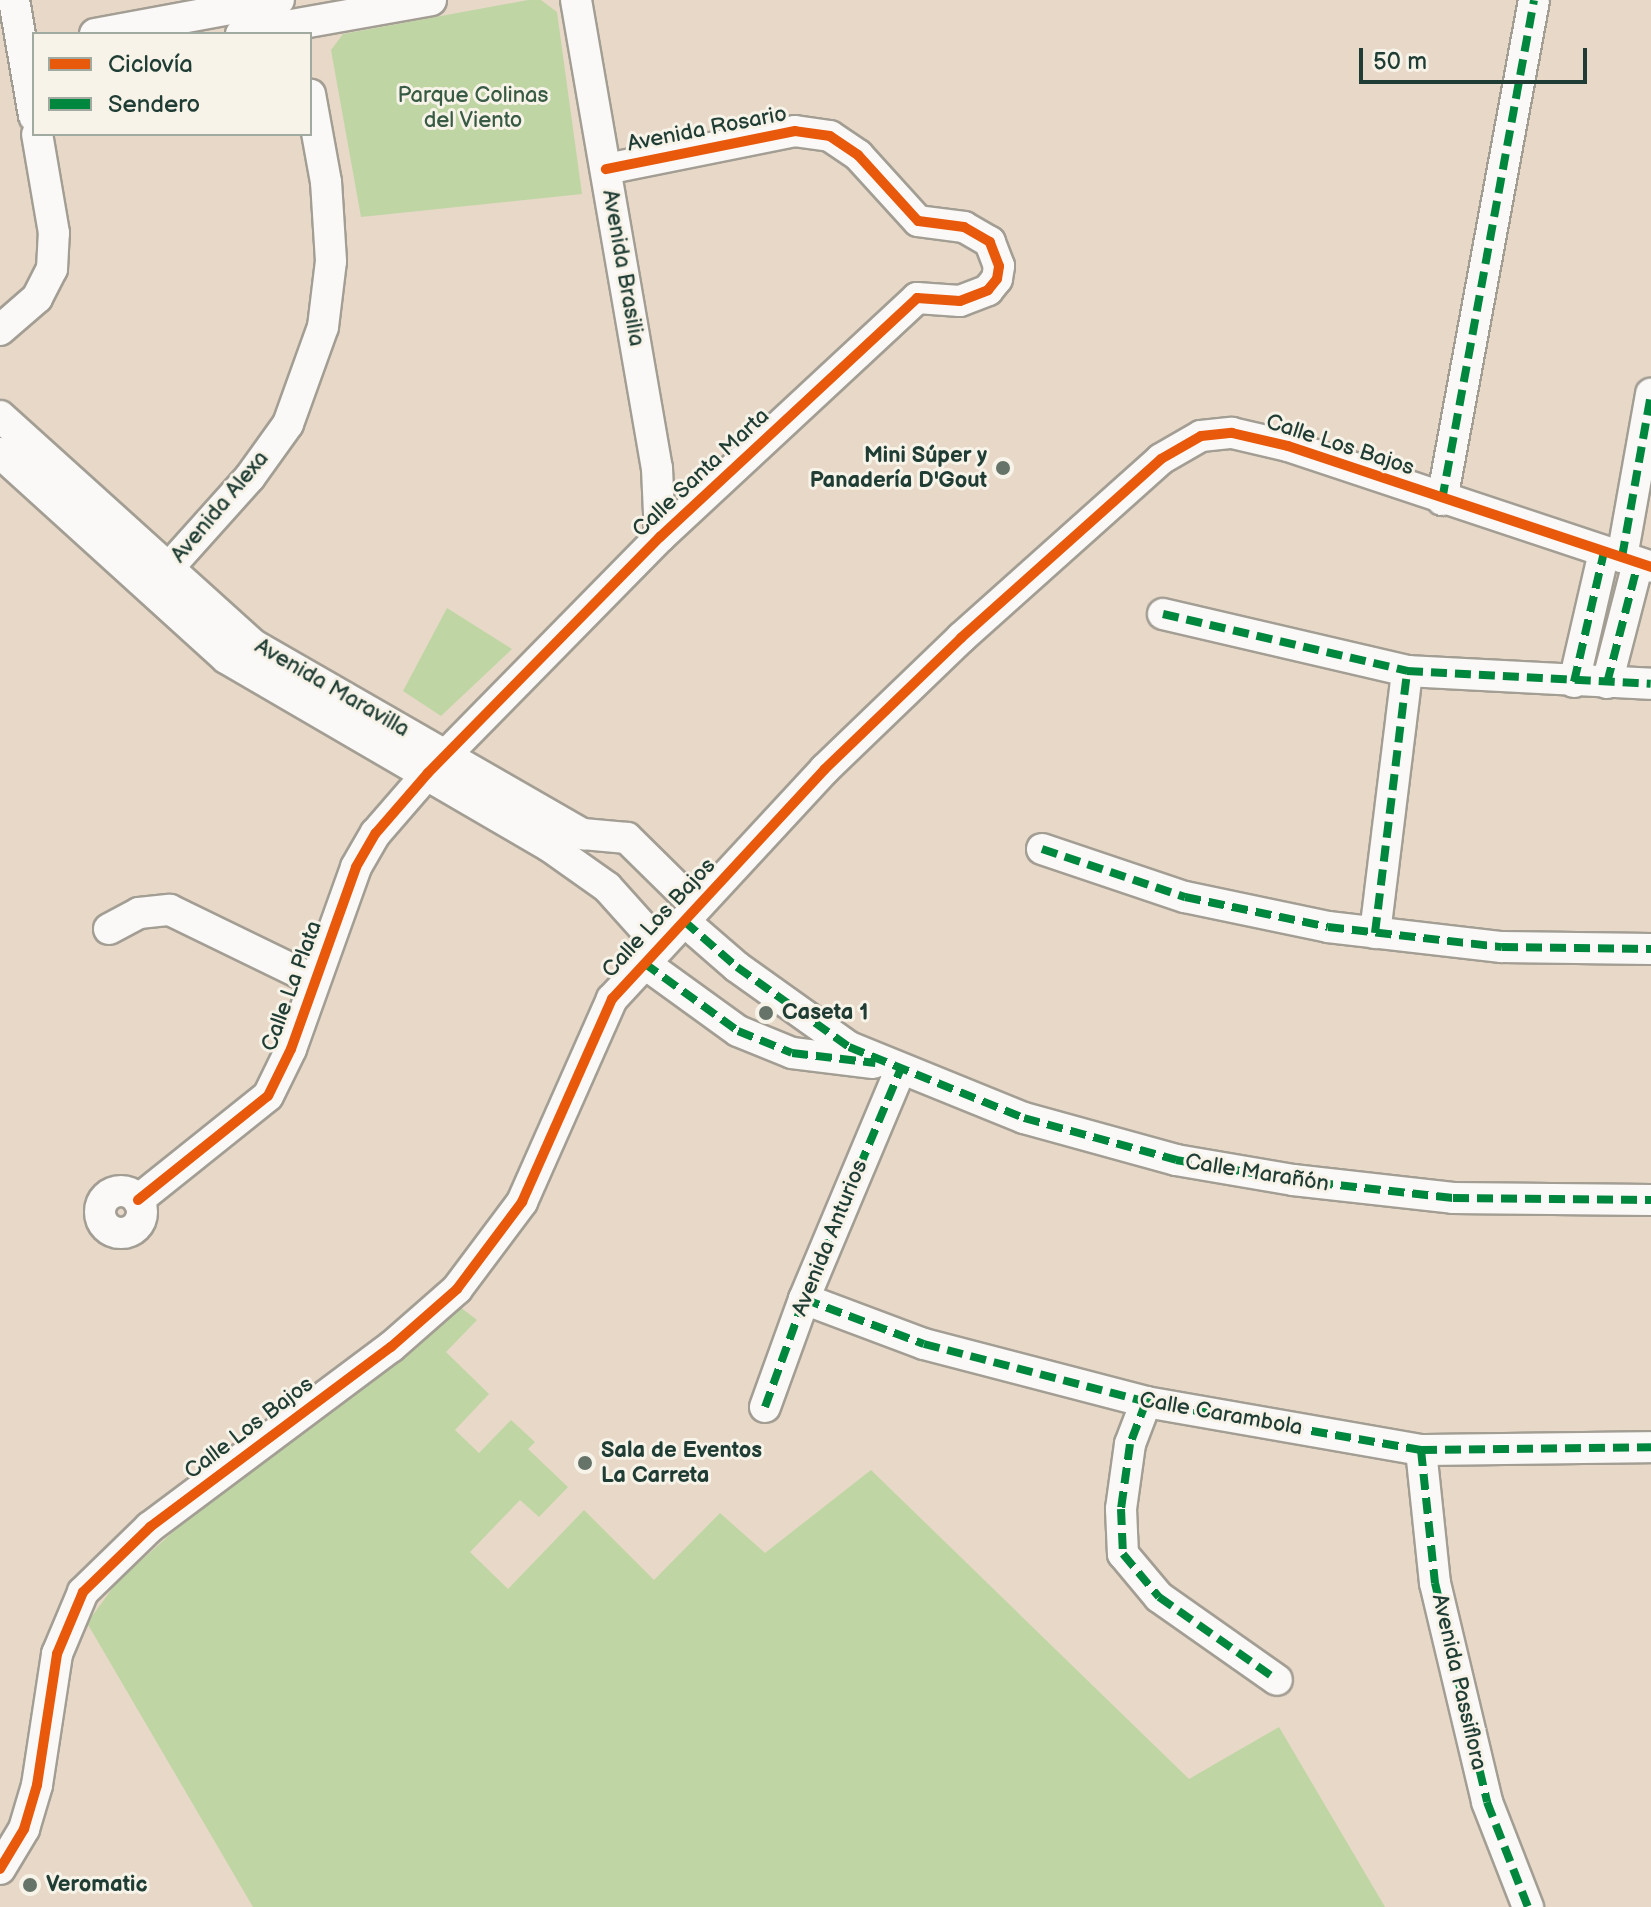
<!DOCTYPE html>
<meta charset="utf-8">
<style>
body{margin:0}
#map{position:relative;width:1651px;height:1907px;overflow:hidden;background:#e7d8c8;font-family:"Balsamiq Sans",sans-serif}
div>[style]{position:absolute}
.green>*{inset:0;background:#bfd6a4}
.roads{filter:drop-shadow(2px 0 #a39e94) drop-shadow(-2px 0 #a39e94) drop-shadow(0 2px #a39e94) drop-shadow(0 -2px #a39e94)}
.street>*{height:30px;margin:-15px;padding:0 15px;transform-origin:15px;border-radius:15px;background:#fbf9f7}
.street>.ring{margin:-15px;padding:0;box-sizing:content-box;background:none;border:30px solid #fbf9f7;border-radius:50%}
.quiet>*{height:8px;margin-top:-4px;transform-origin:0;background:repeating-linear-gradient(90deg,#00873e 0 16px,transparent 0 24px)}
.cycleway>*{height:10px;margin:-5px;padding:0 5px;transform-origin:5px;border-radius:5px;background:#e8590c}
.dots>*{width:22px;height:22px;translate:-50% -50%;box-sizing:border-box;border:4px solid #f7f3e8;border-radius:50%}
span{translate:-50% -50%;white-space:nowrap;text-align:center;line-height:1.15;-webkit-text-stroke:6px #f7f3e8;paint-order:stroke}
.park-label{font-size:22px;color:#385b45}
.street-label{font-size:22px;color:#1f3d34}
.poi-label{font-size:22px;color:#1f3d34;font-weight:700}
.right{translate:-100% -50%;text-align:right}
.left{translate:0 -50%;text-align:left}
.legend{position:absolute;left:32px;top:32px;width:280px;height:104px;box-sizing:border-box;background:#f7f3e8;border:2px solid #a1aaa0;margin:0;padding:10px 14px;list-style:none;font-size:24px;color:#1f3d34}
.legend li{display:flex;align-items:center;gap:16px;height:40px}
.legend b{width:40px;border:2px solid #a1aaa0}
.scale{position:absolute;left:1359px;top:48px;width:228px;height:36px;box-sizing:border-box;border:4px solid #1f3d34;border-top:0;padding-left:10px;font-size:24px;line-height:28px;white-space:nowrap;color:#1f3d34;-webkit-text-stroke:6px #f7f3e8;paint-order:stroke}
</style>
<div id="map">
<div class="green">
<div style="clip-path:polygon(528px 0,541px 0,557px 12px,582px 194px,361px 217px,331px 50px,343px 34px)"></div>
<div style="clip-path:polygon(447px 608px,512px 649px,441px 716px,403px 691px)"></div>
<div style="clip-path:polygon(460px 1307px,477px 1320px,446px 1352px,489px 1394px,455px 1430px,479px 1453px,511px 1420px,535px 1442px,528px 1449px,568px 1487px,539px 1517px,520px 1500px,470px 1552px,508px 1589px,584px 1510px,654px 1580px,720px 1513px,765px 1553px,871px 1470px,1189px 1779px,1279px 1727px,1385px 1907px,253px 1907px,87px 1623px,117px 1582px,173px 1532px)"></div>
</div>
<div class="roads">
<div class="street">
<div style="left:14px;top:0;width:118px;rotate:80.2deg"></div>
<div style="left:576px;top:0;width:475px;rotate:80.2deg"></div>
<div style="left:657px;top:468px;width:69px;rotate:87.5deg"></div>
<div style="left:95px;top:34px;width:187px;rotate:-10.5deg"></div>
<div style="left:241px;top:34px;width:193px;rotate:-10.1deg"></div>
<div style="left:0;top:330px;width:49px;rotate:-40.9deg"></div>
<div style="left:37px;top:298px;width:33px;rotate:-63deg"></div>
<div style="left:52px;top:269px;width:36px;rotate:-87deg"></div>
<div style="left:54px;top:233px;width:100px;rotate:-99.7deg"></div>
<div style="left:0;top:416px;width:340px;rotate:42.1deg"></div>
<div style="left:252px;top:644px;width:382px;rotate:29.9deg"></div>
<div style="left:583px;top:834px;width:44px;rotate:5.2deg"></div>
<div style="left:627px;top:838px;width:97px;rotate:44.6deg"></div>
<div style="left:0;top:453px;width:305px;rotate:42.2deg"></div>
<div style="left:226px;top:658px;width:374px;rotate:30.2deg"></div>
<div style="left:549px;top:846px;width:71px;rotate:35.3deg"></div>
<div style="left:607px;top:887px;width:79px;rotate:48.1deg"></div>
<div style="left:1442px;top:500px;width:508px;rotate:-79.57deg"></div>
<div style="left:1622px;top:557px;width:166px;rotate:-79.9deg"></div>
<div style="left:155px;top:583px;width:142px;rotate:-48.1deg"></div>
<div style="left:250px;top:477px;width:65px;rotate:-54.4deg"></div>
<div style="left:288px;top:424px;width:103px;rotate:-70.2deg"></div>
<div style="left:323px;top:327px;width:66px;rotate:-83.1deg"></div>
<div style="left:331px;top:261px;width:79px;rotate:-93.6deg"></div>
<div style="left:326px;top:182px;width:89px;rotate:-100.3deg"></div>
<div style="left:1163px;top:614px;width:251px;rotate:13.1deg"></div>
<div style="left:1407px;top:671px;width:244px;rotate:3deg"></div>
<div style="left:1574px;top:682px;width:133px;rotate:-77deg"></div>
<div style="left:1607px;top:683px;width:124px;rotate:-75.5deg"></div>
<div style="left:1042px;top:849px;width:151px;rotate:18.6deg"></div>
<div style="left:1185px;top:897px;width:146px;rotate:11.8deg"></div>
<div style="left:1328px;top:927px;width:175px;rotate:6.6deg"></div>
<div style="left:1502px;top:947px;width:149px;rotate:0.8deg"></div>
<div style="left:684px;top:921px;width:70px;rotate:41deg"></div>
<div style="left:737px;top:967px;width:138px;rotate:35.5deg"></div>
<div style="left:849px;top:1047px;width:189px;rotate:22.1deg"></div>
<div style="left:1024px;top:1118px;width:158px;rotate:15.4deg"></div>
<div style="left:1176px;top:1160px;width:119px;rotate:9.7deg"></div>
<div style="left:1293px;top:1180px;width:161px;rotate:6.4deg"></div>
<div style="left:1453px;top:1198px;width:198px;rotate:0.6deg"></div>
<div style="left:109px;top:929px;width:34px;rotate:-28deg"></div>
<div style="left:139px;top:913px;width:31px;rotate:-6deg"></div>
<div style="left:170px;top:910px;width:160px;rotate:25.9deg"></div>
<div style="left:1375px;top:933px;width:264px;rotate:-83deg"></div>
<div style="left:644px;top:963px;width:116px;rotate:35.9deg"></div>
<div style="left:738px;top:1031px;width:58px;rotate:22.2deg"></div>
<div style="left:792px;top:1053px;width:82px;rotate:7deg"></div>
<div class="ring" style="left:100px;top:1191px;width:12px;height:12px"></div>
<div style="left:138px;top:1200px;width:166px;rotate:-38.7deg"></div>
<div style="left:268px;top:1096px;width:52px;rotate:-63.9deg"></div>
<div style="left:291px;top:1049px;width:193px;rotate:-70.3deg"></div>
<div style="left:356px;top:867px;width:39px;rotate:-60deg"></div>
<div style="left:376px;top:833px;width:79px;rotate:-49.1deg"></div>
<div style="left:428px;top:773px;width:331px;rotate:-45.5deg"></div>
<div style="left:660px;top:537px;width:351px;rotate:-42.9deg"></div>
<div style="left:917px;top:298px;width:43px;rotate:4deg"></div>
<div style="left:960px;top:301px;width:30px;rotate:-21deg"></div>
<div style="left:988px;top:290px;width:14px;rotate:-51deg"></div>
<div style="left:997px;top:279px;width:13px;rotate:-81deg"></div>
<div style="left:999px;top:266px;width:26px;rotate:-111deg"></div>
<div style="left:990px;top:242px;width:30px;rotate:-150deg"></div>
<div style="left:964px;top:227px;width:46px;rotate:-172.6deg"></div>
<div style="left:918px;top:221px;width:89px;rotate:-132.3deg"></div>
<div style="left:858px;top:155px;width:34px;rotate:-146deg"></div>
<div style="left:830px;top:136px;width:35px;rotate:-172deg"></div>
<div style="left:795px;top:131px;width:193px;rotate:168.6deg"></div>
<div style="left:804px;top:1299px;width:128px;rotate:20.6deg"></div>
<div style="left:924px;top:1344px;width:229px;rotate:14.6deg"></div>
<div style="left:1146px;top:1402px;width:279px;rotate:9.9deg"></div>
<div style="left:1421px;top:1450px;width:230px;rotate:-0.7deg"></div>
<div style="left:1146px;top:1402px;width:45px;rotate:110.9deg"></div>
<div style="left:1130px;top:1444px;width:66px;rotate:97.9deg"></div>
<div style="left:1121px;top:1509px;width:45px;rotate:87.5deg"></div>
<div style="left:1123px;top:1554px;width:56px;rotate:50.1deg"></div>
<div style="left:1159px;top:1597px;width:144px;rotate:35.1deg"></div>
<div style="left:765px;top:1407px;width:115px;rotate:-70.1deg"></div>
<div style="left:804px;top:1299px;width:247px;rotate:-67.2deg"></div>
<div style="left:1421px;top:1450px;width:134px;rotate:84deg"></div>
<div style="left:1435px;top:1583px;width:225px;rotate:76.6deg"></div>
<div style="left:1487px;top:1802px;width:113px;rotate:68.7deg"></div>
<div style="left:0;top:1869px;width:47px;rotate:-59deg"></div>
<div style="left:24px;top:1829px;width:46px;rotate:-73.5deg"></div>
<div style="left:37px;top:1785px;width:133px;rotate:-81.3deg"></div>
<div style="left:57px;top:1654px;width:67px;rotate:-67.2deg"></div>
<div style="left:83px;top:1592px;width:93px;rotate:-44.1deg"></div>
<div style="left:150px;top:1527px;width:301px;rotate:-36.8deg"></div>
<div style="left:391px;top:1347px;width:88px;rotate:-41.3deg"></div>
<div style="left:457px;top:1289px;width:109px;rotate:-53.2deg"></div>
<div style="left:522px;top:1202px;width:222px;rotate:-66.1deg"></div>
<div style="left:612px;top:999px;width:313px;rotate:-47.2deg"></div>
<div style="left:825px;top:769px;width:189px;rotate:-43.9deg"></div>
<div style="left:961px;top:638px;width:268px;rotate:-41.8deg"></div>
<div style="left:1161px;top:459px;width:46px;rotate:-29.9deg"></div>
<div style="left:1201px;top:436px;width:31px;rotate:-6deg"></div>
<div style="left:1232px;top:433px;width:57px;rotate:13.1deg"></div>
<div style="left:1288px;top:446px;width:383px;rotate:18.4deg"></div>
</div>
</div>
<div class="quiet">
<div style="left:1442px;top:500px;width:508px;rotate:-79.57deg"></div>
<div style="left:1622px;top:557px;width:166px;rotate:-79.9deg"></div>
<div style="left:1163px;top:614px;width:251px;rotate:13.1deg"></div>
<div style="left:1407px;top:671px;width:244px;rotate:3deg"></div>
<div style="left:1574px;top:682px;width:133px;rotate:-77deg"></div>
<div style="left:1607px;top:683px;width:124px;rotate:-75.5deg"></div>
<div style="left:1042px;top:849px;width:151px;rotate:18.6deg"></div>
<div style="left:1185px;top:897px;width:146px;rotate:11.8deg"></div>
<div style="left:1328px;top:927px;width:175px;rotate:6.6deg"></div>
<div style="left:1502px;top:947px;width:149px;rotate:0.8deg"></div>
<div style="left:684px;top:921px;width:70px;rotate:41deg"></div>
<div style="left:737px;top:967px;width:138px;rotate:35.5deg"></div>
<div style="left:849px;top:1047px;width:189px;rotate:22.1deg"></div>
<div style="left:1024px;top:1118px;width:158px;rotate:15.4deg"></div>
<div style="left:1176px;top:1160px;width:119px;rotate:9.7deg"></div>
<div style="left:1293px;top:1180px;width:161px;rotate:6.4deg"></div>
<div style="left:1453px;top:1198px;width:198px;rotate:0.6deg"></div>
<div style="left:1375px;top:933px;width:264px;rotate:-83deg"></div>
<div style="left:644px;top:963px;width:116px;rotate:35.9deg"></div>
<div style="left:738px;top:1031px;width:58px;rotate:22.2deg"></div>
<div style="left:792px;top:1053px;width:84px;rotate:6.9deg"></div>
<div style="left:804px;top:1299px;width:128px;rotate:20.6deg"></div>
<div style="left:924px;top:1344px;width:229px;rotate:14.6deg"></div>
<div style="left:1146px;top:1402px;width:279px;rotate:9.9deg"></div>
<div style="left:1421px;top:1450px;width:230px;rotate:-0.7deg"></div>
<div style="left:1146px;top:1402px;width:45px;rotate:110.9deg"></div>
<div style="left:1130px;top:1444px;width:66px;rotate:97.9deg"></div>
<div style="left:1121px;top:1509px;width:45px;rotate:87.5deg"></div>
<div style="left:1123px;top:1554px;width:56px;rotate:50.1deg"></div>
<div style="left:1159px;top:1597px;width:144px;rotate:35.1deg"></div>
<div style="left:765px;top:1407px;width:115px;rotate:-70.1deg"></div>
<div style="left:804px;top:1299px;width:247px;rotate:-67.2deg"></div>
<div style="left:1421px;top:1450px;width:134px;rotate:84deg"></div>
<div style="left:1435px;top:1583px;width:225px;rotate:76.6deg"></div>
<div style="left:1487px;top:1802px;width:113px;rotate:68.7deg"></div>
</div>
<div class="cycleway">
<div style="left:138px;top:1200px;width:166px;rotate:-38.7deg"></div>
<div style="left:268px;top:1096px;width:52px;rotate:-63.9deg"></div>
<div style="left:291px;top:1049px;width:193px;rotate:-70.3deg"></div>
<div style="left:356px;top:867px;width:39px;rotate:-60deg"></div>
<div style="left:376px;top:833px;width:79px;rotate:-49.1deg"></div>
<div style="left:428px;top:773px;width:331px;rotate:-45.5deg"></div>
<div style="left:660px;top:537px;width:351px;rotate:-42.9deg"></div>
<div style="left:917px;top:298px;width:43px;rotate:4deg"></div>
<div style="left:960px;top:301px;width:30px;rotate:-21deg"></div>
<div style="left:988px;top:290px;width:14px;rotate:-51deg"></div>
<div style="left:997px;top:279px;width:13px;rotate:-81deg"></div>
<div style="left:999px;top:266px;width:26px;rotate:-111deg"></div>
<div style="left:990px;top:242px;width:30px;rotate:-150deg"></div>
<div style="left:964px;top:227px;width:46px;rotate:-172.6deg"></div>
<div style="left:918px;top:221px;width:89px;rotate:-132.3deg"></div>
<div style="left:858px;top:155px;width:34px;rotate:-146deg"></div>
<div style="left:830px;top:136px;width:35px;rotate:-172deg"></div>
<div style="left:795px;top:131px;width:193px;rotate:168.6deg"></div>
<div style="left:0;top:1869px;width:47px;rotate:-59deg"></div>
<div style="left:24px;top:1829px;width:46px;rotate:-73.5deg"></div>
<div style="left:37px;top:1785px;width:133px;rotate:-81.3deg"></div>
<div style="left:57px;top:1654px;width:67px;rotate:-67.2deg"></div>
<div style="left:83px;top:1592px;width:93px;rotate:-44.1deg"></div>
<div style="left:150px;top:1527px;width:301px;rotate:-36.8deg"></div>
<div style="left:391px;top:1347px;width:88px;rotate:-41.3deg"></div>
<div style="left:457px;top:1289px;width:109px;rotate:-53.2deg"></div>
<div style="left:522px;top:1202px;width:222px;rotate:-66.1deg"></div>
<div style="left:612px;top:999px;width:313px;rotate:-47.2deg"></div>
<div style="left:825px;top:769px;width:189px;rotate:-43.9deg"></div>
<div style="left:961px;top:638px;width:268px;rotate:-41.8deg"></div>
<div style="left:1161px;top:459px;width:46px;rotate:-29.9deg"></div>
<div style="left:1201px;top:436px;width:31px;rotate:-6deg"></div>
<div style="left:1232px;top:433px;width:57px;rotate:13.1deg"></div>
<div style="left:1288px;top:446px;width:383px;rotate:18.4deg"></div>
</div>
<div class="dots">
<div style="left:1003px;top:468px;background:#657368"></div>
<div style="left:766px;top:1013px;background:#657368"></div>
<div style="left:585px;top:1463px;background:#657368"></div>
<div style="left:30px;top:1885px;background:#657368"></div>
</div>
<div class="park-label">
<span style="left:473px;top:108px">Parque Colinas<br>del Viento</span>
</div>
<div class="street-label">
<span style="left:707px;top:129px;rotate:-11deg">Avenida Rosario</span>
<span style="left:623px;top:268px;rotate:80deg">Avenida Brasilia</span>
<span style="left:1340px;top:445px;rotate:18deg">Calle Los Bajos</span>
<span style="left:701px;top:473px;rotate:-43deg">Calle Santa Marta</span>
<span style="left:220px;top:507px;rotate:-50deg">Avenida Alexa</span>
<span style="left:332px;top:688px;rotate:30deg">Avenida Maravilla</span>
<span style="left:659px;top:918px;rotate:-47deg">Calle Los Bajos</span>
<span style="left:292px;top:986px;rotate:-70deg">Calle La Plata</span>
<span style="left:1257px;top:1173px;rotate:9deg">Calle Marañón</span>
<span style="left:830px;top:1238px;rotate:-68deg">Avenida Anturios</span>
<span style="left:1221px;top:1414px;rotate:10deg">Calle Carambola</span>
<span style="left:249px;top:1428px;rotate:-37deg">Calle Los Bajos</span>
<span style="left:1459px;top:1682px;rotate:77deg">Avenida Passiflora</span>
</div>
<div class="poi-label">
<span class="right" style="left:987px;top:468px">Mini Súper y<br>Panadería D'Gout</span>
<span class="left" style="left:782px;top:1013px">Caseta 1</span>
<span class="left" style="left:601px;top:1463px">Sala de Eventos<br>La Carreta</span>
<span class="left" style="left:46px;top:1885px">Veromatic</span>
</div>
<ul class="legend">
<li><b style="height:10px;background:#e8590c"></b>Ciclovía</li>
<li><b style="height:10px;background:#00873e"></b>Sendero</li>
</ul>
<div class="scale">50 m</div>
</div>
